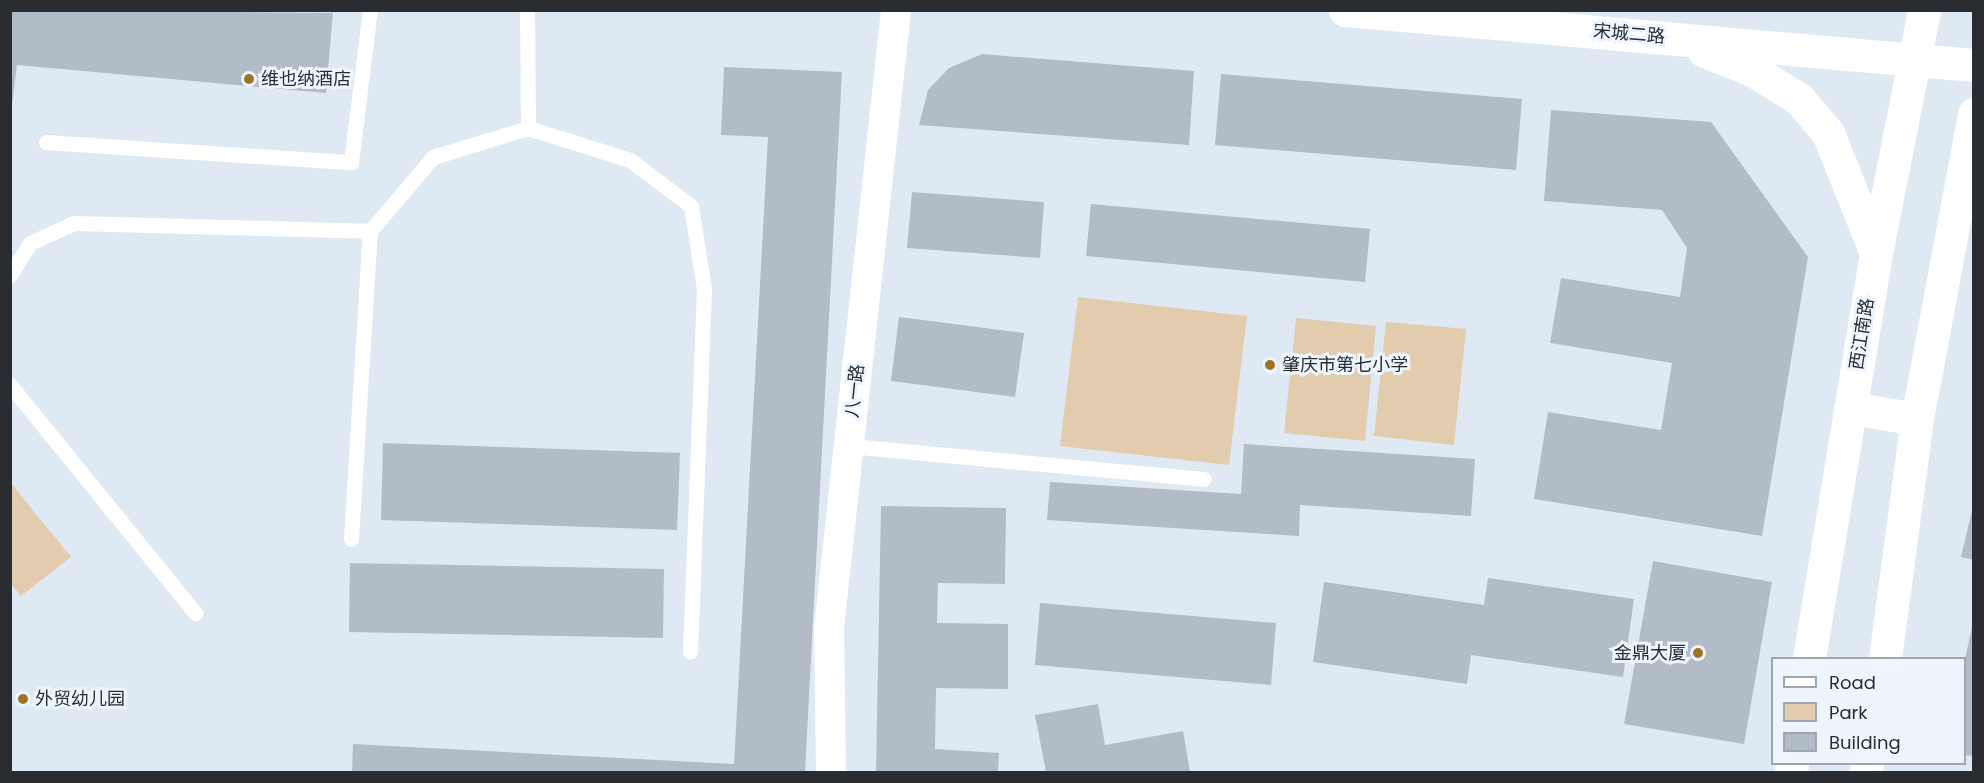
<!DOCTYPE html>
<meta charset="utf-8">
<style>
body{margin:0}
#map{position:relative;width:1984px;height:783px;overflow:hidden;background:#dee9f4;font-family:Poppins,"Noto Sans SC",sans-serif}
div>[style]{position:absolute}
.green>*{inset:0;background:#e2ccad}
.building>*{inset:0;background:#b2bcc7}
.lane>*{height:15px;margin:-7.5px;padding:0 7.5px;transform-origin:7.5px;border-radius:7.5px;background:#fff}
.street>*{height:30px;margin:-15px;padding:0 15px;transform-origin:15px;border-radius:15px;background:#fff}
.secondary>*{height:33px;margin:-16.5px;padding:0 16.5px;transform-origin:16.5px;border-radius:16.5px;background:#fff}
.primary>*{height:33px;margin:-16.5px;padding:0 16.5px;transform-origin:16.5px;border-radius:16.5px;background:#fff}
.dots>*{width:16px;height:16px;translate:-50% -50%;box-sizing:border-box;border:3px solid #edf6ff;border-radius:50%}
span{translate:-50% -50%;white-space:nowrap;text-align:center;line-height:1.15;-webkit-text-stroke:6px #edf6ff;paint-order:stroke}
.street-label{font-size:18px;color:#292d31}
.poi-label{font-size:18px;color:#292d31}
.left{translate:0 -50%;text-align:left}
.right{translate:-100% -50%;text-align:right}
.frame{position:absolute;inset:0;border:12px solid #292d31;pointer-events:none}
.legend{position:absolute;left:1771px;top:657px;width:195px;height:108px;box-sizing:border-box;background:#edf6ff;border:2px solid #9fa6ad;margin:0;padding:8px 10px;list-style:none;font-size:18px;color:#292d31}
.legend li{display:flex;align-items:center;gap:12px;height:30px}
.legend b{width:30px;border:2px solid #9fa6ad}
</style>
<div id="map">
<div class="green">
<div style="clip-path:polygon(1078px 297px,1247px 316px,1229px 465px,1060px 446px)"></div>
<div style="clip-path:polygon(1296px 318px,1376px 326px,1365px 441px,1284px 433px)"></div>
<div style="clip-path:polygon(1386px 322px,1466px 329px,1454px 445px,1374px 436px)"></div>
<div style="clip-path:polygon(10px 482px,71px 557px,21px 596px,11px 584px)"></div>
</div>
<div class="building">
<div style="clip-path:polygon(10px 10px,333px 13px,326px 93px,17px 65px,10px 121px)"></div>
<div style="clip-path:polygon(982px 54px,1194px 71px,1189px 145px,919px 125px,928px 90px,949px 68px)"></div>
<div style="clip-path:polygon(724px 67px,842px 72px,805px 772px,352px 772px,353px 744px,734px 764px,768px 137px,721px 135px)"></div>
<div style="clip-path:polygon(1221px 74px,1522px 99px,1516px 170px,1215px 145px)"></div>
<div style="clip-path:polygon(1551px 110px,1711px 122px,1808px 257px,1762px 536px,1534px 499px,1548px 412px,1661px 430px,1672px 363px,1550px 343px,1561px 278px,1680px 297px,1687px 248px,1662px 210px,1544px 201px)"></div>
<div style="clip-path:polygon(912px 192px,1044px 202px,1040px 258px,907px 248px)"></div>
<div style="clip-path:polygon(1091px 204px,1370px 229px,1365px 282px,1086px 256px)"></div>
<div style="clip-path:polygon(899px 317px,1024px 333px,1015px 397px,891px 381px)"></div>
<div style="clip-path:polygon(383px 443px,680px 453px,677px 530px,381px 520px)"></div>
<div style="clip-path:polygon(1244px 444px,1475px 459px,1471px 516px,1300px 505px,1299px 536px,1047px 520px,1050px 482px,1241px 494px)"></div>
<div style="clip-path:polygon(881px 506px,1006px 508px,1005px 584px,938px 583px,937px 623px,1008px 624px,1008px 689px,936px 688px,935px 749px,999px 753px,998px 772px,876px 772px)"></div>
<div style="clip-path:polygon(1973px 506px,1974px 506px,1974px 560px,1961px 557px)"></div>
<div style="clip-path:polygon(1653px 561px,1772px 582px,1744px 744px,1624px 724px)"></div>
<div style="clip-path:polygon(350px 563px,664px 569px,663px 638px,349px 632px)"></div>
<div style="clip-path:polygon(1488px 578px,1634px 599px,1623px 677px,1471px 655px,1467px 684px,1313px 662px,1324px 582px,1484px 605px)"></div>
<div style="clip-path:polygon(1040px 603px,1276px 623px,1271px 685px,1035px 665px)"></div>
<div style="clip-path:polygon(1972px 627px,1974px 627px,1974px 756px,1964px 755px,1964px 664px)"></div>
<div style="clip-path:polygon(1098px 704px,1105px 745px,1183px 731px,1190px 772px,1046px 772px,1035px 715px)"></div>
</div>
<div class="lane">
<div style="left:527px;top:10px;width:118px;rotate:89.5deg"></div>
<div style="left:46px;top:142px;width:306px;rotate:3.8deg"></div>
<div style="left:351px;top:162px;width:153px;rotate:-82.9deg"></div>
<div style="left:10px;top:275px;width:38px;rotate:-58deg"></div>
<div style="left:30px;top:243px;width:48px;rotate:-24.4deg"></div>
<div style="left:74px;top:223px;width:296px;rotate:1.5deg"></div>
<div style="left:10px;top:385px;width:294px;rotate:50.9deg"></div>
<div style="left:849px;top:446px;width:356px;rotate:5.3deg"></div>
<div style="left:351px;top:539px;width:309px;rotate:-86.5deg"></div>
<div style="left:370px;top:231px;width:97px;rotate:-49.6deg"></div>
<div style="left:433px;top:157px;width:99px;rotate:-17deg"></div>
<div style="left:528px;top:128px;width:107px;rotate:17.4deg"></div>
<div style="left:630px;top:160px;width:76px;rotate:37deg"></div>
<div style="left:691px;top:206px;width:84px;rotate:81.1deg"></div>
<div style="left:704px;top:289px;width:363px;rotate:92.2deg"></div>
</div>
<div class="street">
<div style="left:831px;top:772px;width:144px;rotate:-90.8deg"></div>
<div style="left:829px;top:628px;width:622px;rotate:-83.81deg"></div>
</div>
<div class="secondary">
<div style="left:1345px;top:10px;width:631px;rotate:5deg"></div>
<div style="left:1704px;top:51px;width:54px;rotate:21.8deg"></div>
<div style="left:1754px;top:71px;width:53px;rotate:31.9deg"></div>
<div style="left:1799px;top:99px;width:45px;rotate:49.5deg"></div>
<div style="left:1828px;top:133px;width:129px;rotate:68.2deg"></div>
</div>
<div class="primary">
<div style="left:1850px;top:408px;width:68px;rotate:9.3deg"></div>
<div style="left:1809px;top:658px;width:411px;rotate:-80.6deg"></div>
<div style="left:1876px;top:253px;width:248px;rotate:-78.8deg"></div>
<div style="left:1885px;top:658px;width:241px;rotate:-82.4deg"></div>
<div style="left:1917px;top:419px;width:311px;rotate:-79.4deg"></div>
<div style="left:1791px;top:772px;width:8px;rotate:-83deg"></div>
<div style="left:1866px;top:772px;width:8px;rotate:-83deg"></div>
</div>
<div class="dots">
<div style="left:249px;top:79px;background:#9f7123"></div>
<div style="left:1270px;top:365px;background:#9f7123"></div>
<div style="left:1698px;top:653px;background:#9f7123"></div>
<div style="left:23px;top:699px;background:#9f7123"></div>
</div>
<div class="street-label">
<span style="left:1629px;top:34px;rotate:5deg">宋城二路</span>
<span style="left:1862px;top:334px;rotate:-81deg">西江南路</span>
<span style="left:855px;top:391px;rotate:-84deg">八一路</span>
</div>
<div class="poi-label">
<span class="left" style="left:261px;top:79px">维也纳酒店</span>
<span class="left" style="left:1282px;top:365px">肇庆市第七小学</span>
<span class="right" style="left:1686px;top:653px">金鼎大厦</span>
<span class="left" style="left:35px;top:699px">外贸幼儿园</span>
</div>
<div class="frame"></div>
<ul class="legend">
<li><b style="height:8px;background:#fff"></b>Road</li>
<li><b style="height:16px;background:#e2ccad"></b>Park</li>
<li><b style="height:16px;background:#b2bcc7"></b>Building</li>
</ul>
</div>
